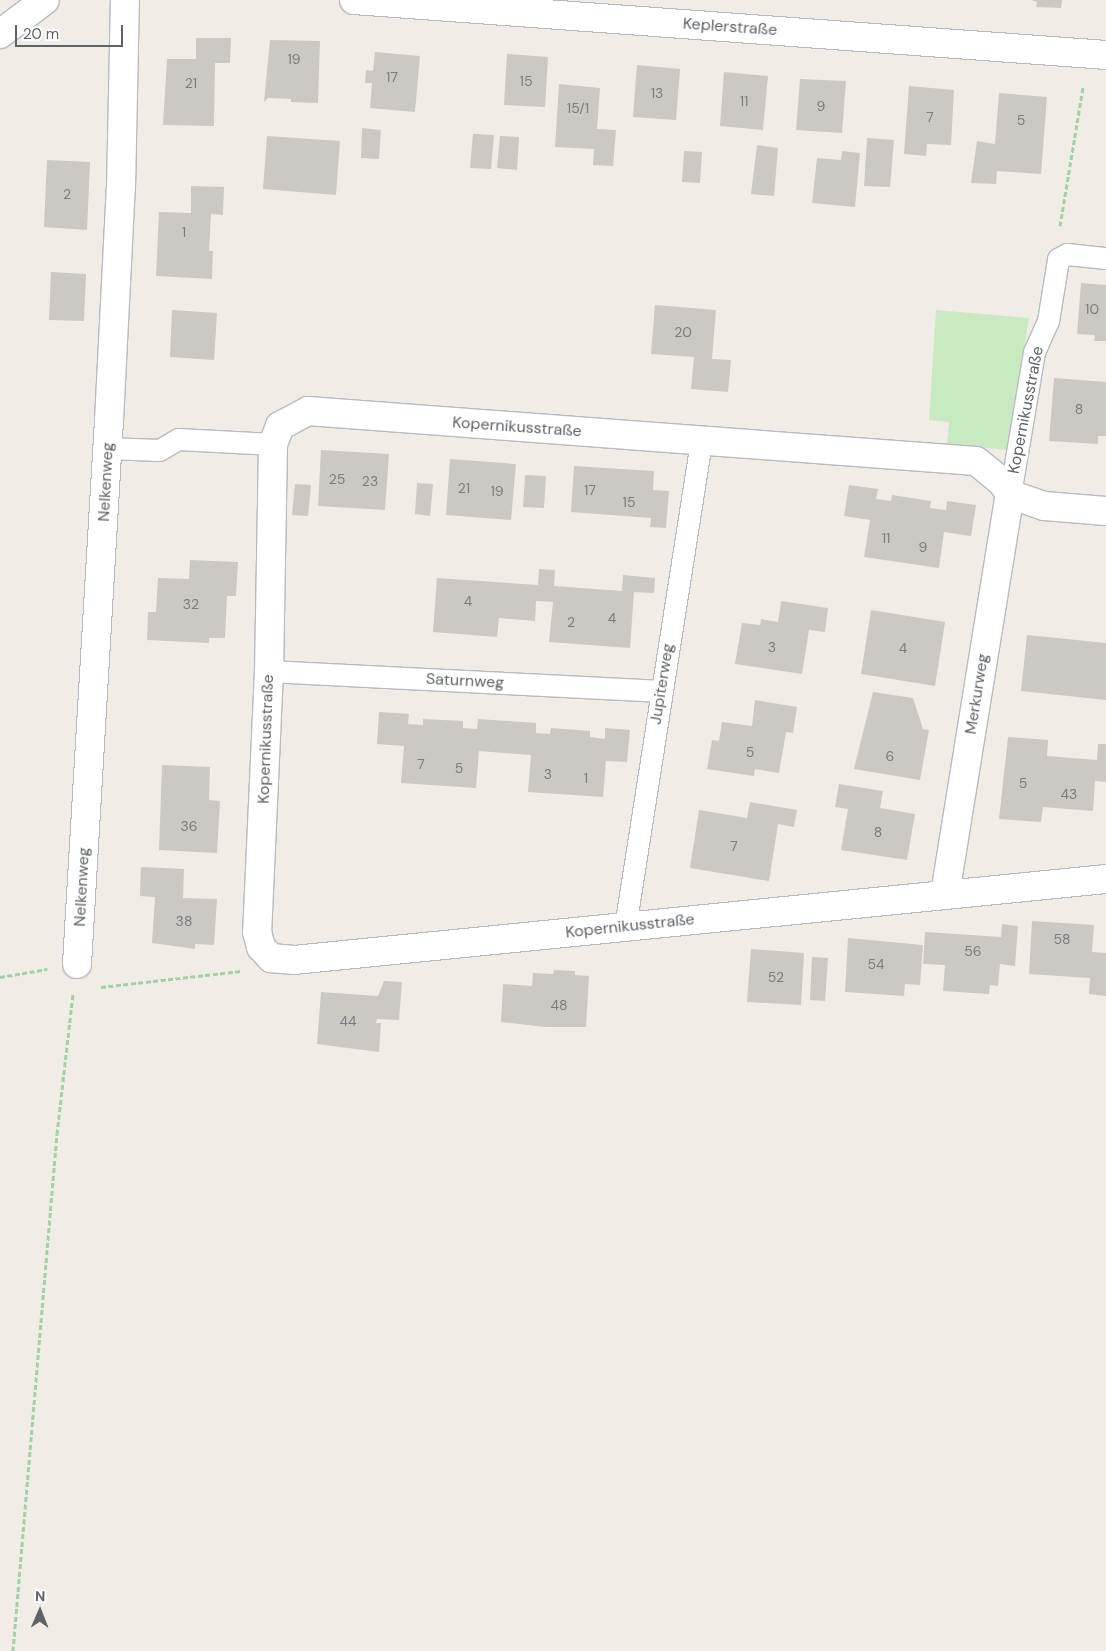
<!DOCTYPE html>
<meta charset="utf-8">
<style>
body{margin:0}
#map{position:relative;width:1106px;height:1651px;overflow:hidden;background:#f1ede6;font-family:"DM Sans",sans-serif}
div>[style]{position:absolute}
.green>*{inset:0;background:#c7eac1}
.building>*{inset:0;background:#ccc8c3}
.path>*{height:3px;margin-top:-1.5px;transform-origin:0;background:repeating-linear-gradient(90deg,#9dd3a6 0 5px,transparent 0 7.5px)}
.roads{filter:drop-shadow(1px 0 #b7babe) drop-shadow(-1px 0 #b7babe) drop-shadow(0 1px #b7babe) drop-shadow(0 -1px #b7babe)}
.lane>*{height:21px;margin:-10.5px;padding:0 10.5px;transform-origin:10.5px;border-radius:10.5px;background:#fff}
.street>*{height:28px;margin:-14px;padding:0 14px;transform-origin:14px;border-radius:14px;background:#fff}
.secondary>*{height:28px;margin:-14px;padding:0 14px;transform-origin:14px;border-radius:14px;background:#fff}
span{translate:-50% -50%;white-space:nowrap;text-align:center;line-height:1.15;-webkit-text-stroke:5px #fff;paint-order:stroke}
.number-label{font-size:14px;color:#7a7c7f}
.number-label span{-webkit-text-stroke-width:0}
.street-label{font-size:16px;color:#5e6368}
.north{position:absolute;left:15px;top:1586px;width:50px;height:50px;-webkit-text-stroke:4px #fff;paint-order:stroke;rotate:1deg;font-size:14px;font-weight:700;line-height:20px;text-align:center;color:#5e6368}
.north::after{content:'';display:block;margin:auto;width:18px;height:22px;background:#5e6368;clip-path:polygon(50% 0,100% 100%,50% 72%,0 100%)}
.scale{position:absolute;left:15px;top:25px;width:108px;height:22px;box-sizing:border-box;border:2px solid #5e6368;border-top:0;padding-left:6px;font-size:15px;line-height:18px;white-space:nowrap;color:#5e6368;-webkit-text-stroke:4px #fff;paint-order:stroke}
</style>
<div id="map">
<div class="green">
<div style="clip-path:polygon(936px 310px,1029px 318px,1008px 450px,947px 444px,949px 422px,929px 420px)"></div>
</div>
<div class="building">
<div style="clip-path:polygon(1031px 0,1062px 0,1061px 8px,1036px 7px,1037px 2px)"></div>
<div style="clip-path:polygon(196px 38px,231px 38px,230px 63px,215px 63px,214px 126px,163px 125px,167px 59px,196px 59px)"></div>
<div style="clip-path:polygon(270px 40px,320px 41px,318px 103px,291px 102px,291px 99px,268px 98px,264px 102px)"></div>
<div style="clip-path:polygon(375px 52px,420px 56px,415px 112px,370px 108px,372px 83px,365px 83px,366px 70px,373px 71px)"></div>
<div style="clip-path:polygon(507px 54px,548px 57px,545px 107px,504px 105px)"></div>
<div style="clip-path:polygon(637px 65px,680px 69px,676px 120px,633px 117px)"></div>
<div style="clip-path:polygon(724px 72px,768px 76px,763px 130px,720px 126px)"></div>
<div style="clip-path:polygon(800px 79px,846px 81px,842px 133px,796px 130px)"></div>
<div style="clip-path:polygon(559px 84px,600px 88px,597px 129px,616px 130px,613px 166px,593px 165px,594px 149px,555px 147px)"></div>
<div style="clip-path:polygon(909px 86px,954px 90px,951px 145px,927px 144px,926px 156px,904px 154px)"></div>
<div style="clip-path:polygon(999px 93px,1047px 97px,1041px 174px,997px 171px,996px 184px,971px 183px,977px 141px,995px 144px)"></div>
<div style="clip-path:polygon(362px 128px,381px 130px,379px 159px,361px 158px)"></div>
<div style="clip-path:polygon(473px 134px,494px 135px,491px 169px,470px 168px)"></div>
<div style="clip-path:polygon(267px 136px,340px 141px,336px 195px,263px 189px)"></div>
<div style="clip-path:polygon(500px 136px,519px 137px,517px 170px,497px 168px)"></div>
<div style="clip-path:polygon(867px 138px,894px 140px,890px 187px,864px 186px)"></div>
<div style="clip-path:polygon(757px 145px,778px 148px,774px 196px,751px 194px)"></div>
<div style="clip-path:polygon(684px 151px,702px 152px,700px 183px,682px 182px)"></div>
<div style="clip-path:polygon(842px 151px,860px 153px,855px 207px,812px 203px,817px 158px,841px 160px)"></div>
<div style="clip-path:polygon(47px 160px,90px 162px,87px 230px,44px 227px)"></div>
<div style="clip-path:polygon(191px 186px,224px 187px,223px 215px,211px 214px,209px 251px,213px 251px,212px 279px,156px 276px,159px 212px,191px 213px)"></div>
<div style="clip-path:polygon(51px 272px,86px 274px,84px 321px,49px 320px)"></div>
<div style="clip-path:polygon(1081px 283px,1106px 285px,1106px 341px,1094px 341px,1095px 335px,1077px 334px)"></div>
<div style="clip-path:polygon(655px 305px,716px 310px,712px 359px,731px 360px,728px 392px,691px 389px,694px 357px,651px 354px)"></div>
<div style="clip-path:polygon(172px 310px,217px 313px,214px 360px,170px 357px)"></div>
<div style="clip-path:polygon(1054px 378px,1106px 382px,1106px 436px,1098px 436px,1098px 444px,1049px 441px)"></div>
<div style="clip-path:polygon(321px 450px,389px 454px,385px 510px,318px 506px)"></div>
<div style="clip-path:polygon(450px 459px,516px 464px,511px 520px,446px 515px)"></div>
<div style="clip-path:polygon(574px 466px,654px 471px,653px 490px,669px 491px,666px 528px,650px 527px,651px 518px,571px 512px)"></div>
<div style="clip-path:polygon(525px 475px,546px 476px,544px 508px,523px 507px)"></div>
<div style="clip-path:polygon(417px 483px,433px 484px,430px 516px,415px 514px)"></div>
<div style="clip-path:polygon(295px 484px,311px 485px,308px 516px,292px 515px)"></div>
<div style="clip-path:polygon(849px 485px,878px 489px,876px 499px,891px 501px,892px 495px,931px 501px,930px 508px,946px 510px,947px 501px,976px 505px,971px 536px,944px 532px,939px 568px,864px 557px,870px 520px,844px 516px)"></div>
<div style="clip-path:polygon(190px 560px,238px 562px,236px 596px,227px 596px,225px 638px,209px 638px,209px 643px,147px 640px,148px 612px,156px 612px,158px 578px,189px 579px)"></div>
<div style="clip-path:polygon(539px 569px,555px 570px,554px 586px,622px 591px,623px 575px,655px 578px,654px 593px,634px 592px,630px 648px,549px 642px,553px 602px,536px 601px,535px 621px,499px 618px,497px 637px,433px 632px,437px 578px,538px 585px)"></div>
<div style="clip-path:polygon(781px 601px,828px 608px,825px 632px,809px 630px,802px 674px,735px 664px,742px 623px,760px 625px,761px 619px,778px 622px)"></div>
<div style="clip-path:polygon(871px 610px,945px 622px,935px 686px,861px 674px)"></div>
<div style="clip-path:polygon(1027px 635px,1106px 643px,1106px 700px,1021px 691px)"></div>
<div style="clip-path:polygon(873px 692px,913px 698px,923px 729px,929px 730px,920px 780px,854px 769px)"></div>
<div style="clip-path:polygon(755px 700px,797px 707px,793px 733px,786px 732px,779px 773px,755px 769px,754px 776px,707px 769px,712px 740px,719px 741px,722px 722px,752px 726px)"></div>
<div style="clip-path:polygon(379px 712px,409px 714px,408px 724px,423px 725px,423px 719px,463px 721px,463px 728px,477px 729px,478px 719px,536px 723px,536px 733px,550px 734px,551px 728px,590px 731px,590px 737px,605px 739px,605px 728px,630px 730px,627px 762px,606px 761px,603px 797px,528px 792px,531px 755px,504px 753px,479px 751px,476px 788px,401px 783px,404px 746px,377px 744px)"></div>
<div style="clip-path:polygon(1008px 737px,1048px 740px,1047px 756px,1097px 760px,1098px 744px,1106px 744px,1106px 782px,1095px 781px,1093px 811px,1043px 807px,1041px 822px,999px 819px)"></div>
<div style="clip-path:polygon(162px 765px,210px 767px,209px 800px,220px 801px,217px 853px,159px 850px)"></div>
<div style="clip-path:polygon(839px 784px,883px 791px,880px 808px,915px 814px,907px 860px,841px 850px,848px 809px,835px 807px)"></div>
<div style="clip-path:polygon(750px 802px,797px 810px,794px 827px,778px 824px,769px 881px,690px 868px,699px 810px,747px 818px)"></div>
<div style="clip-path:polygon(141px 867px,184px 869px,183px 898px,217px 899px,214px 945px,195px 944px,195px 949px,152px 943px,155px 897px,140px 896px)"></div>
<div style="clip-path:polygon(1032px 921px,1094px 925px,1092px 952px,1106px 953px,1106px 996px,1089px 994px,1090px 978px,1029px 974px)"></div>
<div style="clip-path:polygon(1002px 924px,1018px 926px,1015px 966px,1000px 964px,998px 986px,990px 985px,989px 994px,943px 991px,945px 965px,923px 964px,925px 932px,1001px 937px)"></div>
<div style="clip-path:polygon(848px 938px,923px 945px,920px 985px,905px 984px,904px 996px,845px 992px)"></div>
<div style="clip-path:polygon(751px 949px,804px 953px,801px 1005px,747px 1002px)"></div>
<div style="clip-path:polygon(812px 957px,828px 958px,825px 1001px,810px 1000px)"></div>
<div style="clip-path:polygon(554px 970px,575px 971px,575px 975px,589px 976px,586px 1027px,545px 1027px,501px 1022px,503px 984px,532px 986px,533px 973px,553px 974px)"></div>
<div style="clip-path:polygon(384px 981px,402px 982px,399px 1020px,377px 1019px,376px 1023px,381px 1023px,379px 1052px,317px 1044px,321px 992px,378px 996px)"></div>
</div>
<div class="path">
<div style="left:1060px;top:226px;width:141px;rotate:-80.6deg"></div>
<div style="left:0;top:977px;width:48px;rotate:-9.7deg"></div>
<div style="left:101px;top:987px;width:141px;rotate:-6.5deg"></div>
<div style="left:13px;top:1651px;width:519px;rotate:-85.14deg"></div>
<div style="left:57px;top:1134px;width:141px;rotate:-83.5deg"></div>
</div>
<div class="roads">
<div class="lane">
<div style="left:108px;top:448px;width:51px;rotate:2.2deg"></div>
<div style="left:159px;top:450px;width:22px;rotate:-30deg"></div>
<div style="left:178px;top:439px;width:95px;rotate:3deg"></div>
<div style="left:1010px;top:494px;width:144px;rotate:-80.4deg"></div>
<div style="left:1034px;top:352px;width:34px;rotate:-66deg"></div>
<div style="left:1048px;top:321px;width:63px;rotate:-80.8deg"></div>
<div style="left:1058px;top:259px;width:10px;rotate:-29deg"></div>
<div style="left:1067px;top:254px;width:39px;rotate:6deg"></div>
<div style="left:269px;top:671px;width:393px;rotate:2.9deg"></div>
<div style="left:625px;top:927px;width:492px;rotate:-81.1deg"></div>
</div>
<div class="street">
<div style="left:354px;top:0;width:754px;rotate:4.18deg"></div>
<div style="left:1106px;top:511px;width:62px;rotate:-175.4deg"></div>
<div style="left:1044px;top:506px;width:36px;rotate:-161deg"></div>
<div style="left:1010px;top:494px;width:14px;rotate:-124deg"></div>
<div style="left:1002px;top:482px;width:33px;rotate:-141deg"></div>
<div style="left:976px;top:461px;width:670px;rotate:-175.72deg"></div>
<div style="left:308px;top:411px;width:32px;rotate:152deg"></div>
<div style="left:280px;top:426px;width:19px;rotate:111deg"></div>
<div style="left:273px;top:444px;width:227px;rotate:91deg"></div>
<div style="left:269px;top:671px;width:261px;rotate:92.6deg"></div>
<div style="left:257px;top:932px;width:16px;rotate:75deg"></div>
<div style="left:261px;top:947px;width:15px;rotate:48deg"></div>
<div style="left:271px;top:958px;width:23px;rotate:5deg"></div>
<div style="left:294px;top:960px;width:816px;rotate:-5.7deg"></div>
<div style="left:945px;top:894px;width:405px;rotate:-80.8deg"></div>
<div style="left:77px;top:964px;width:544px;rotate:-86.63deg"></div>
<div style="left:109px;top:421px;width:233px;rotate:-87.1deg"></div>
<div style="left:121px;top:188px;width:188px;rotate:-88.8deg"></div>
</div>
<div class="secondary">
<div style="left:0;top:34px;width:56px;rotate:-37.1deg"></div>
</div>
</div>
<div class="number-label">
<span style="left:294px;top:59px">19</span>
<span style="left:392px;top:77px">17</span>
<span style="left:526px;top:81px">15</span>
<span style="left:191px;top:83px">21</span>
<span style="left:657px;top:93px">13</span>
<span style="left:744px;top:101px">11</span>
<span style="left:821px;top:106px">9</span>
<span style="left:578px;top:108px">15/1</span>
<span style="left:930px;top:117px">7</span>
<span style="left:1021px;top:120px">5</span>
<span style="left:67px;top:194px">2</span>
<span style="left:184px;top:232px">1</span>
<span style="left:1092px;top:309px">10</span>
<span style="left:683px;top:332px">20</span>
<span style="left:1079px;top:409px">8</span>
<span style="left:337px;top:479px">25</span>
<span style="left:370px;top:481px">23</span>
<span style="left:464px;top:488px">21</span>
<span style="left:590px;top:490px">17</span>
<span style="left:497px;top:491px">19</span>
<span style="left:629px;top:502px">15</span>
<span style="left:886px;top:538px">11</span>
<span style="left:923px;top:547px">9</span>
<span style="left:468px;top:601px">4</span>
<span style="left:191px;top:604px">32</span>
<span style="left:612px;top:618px">4</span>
<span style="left:571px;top:622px">2</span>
<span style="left:772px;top:647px">3</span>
<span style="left:903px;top:648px">4</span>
<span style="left:750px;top:752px">5</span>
<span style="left:890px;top:756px">6</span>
<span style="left:421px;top:764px">7</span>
<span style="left:459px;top:768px">5</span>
<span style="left:548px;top:774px">3</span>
<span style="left:586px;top:778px">1</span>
<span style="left:1023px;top:783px">5</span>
<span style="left:1069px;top:794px">43</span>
<span style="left:189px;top:826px">36</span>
<span style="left:878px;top:832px">8</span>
<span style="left:734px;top:846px">7</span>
<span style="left:184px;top:921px">38</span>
<span style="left:1062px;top:939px">58</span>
<span style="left:973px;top:951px">56</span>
<span style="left:876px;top:964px">54</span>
<span style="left:776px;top:977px">52</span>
<span style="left:559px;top:1005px">48</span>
<span style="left:348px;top:1021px">44</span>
</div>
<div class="street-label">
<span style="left:730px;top:27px;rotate:4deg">Keplerstraße</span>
<span style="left:1026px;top:410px;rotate:-79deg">Kopernikusstraße</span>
<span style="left:517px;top:427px;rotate:4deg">Kopernikusstraße</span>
<span style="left:106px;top:482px;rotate:-87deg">Nelkenweg</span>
<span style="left:465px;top:681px;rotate:3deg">Saturnweg</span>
<span style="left:662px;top:684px;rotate:-81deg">Jupiterweg</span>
<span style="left:977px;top:694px;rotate:-81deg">Merkurweg</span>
<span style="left:266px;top:739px;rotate:-88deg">Kopernikusstraße</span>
<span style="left:82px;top:887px;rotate:-87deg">Nelkenweg</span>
<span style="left:630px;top:926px;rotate:-6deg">Kopernikusstraße</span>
</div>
<div class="north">N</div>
<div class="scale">20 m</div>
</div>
